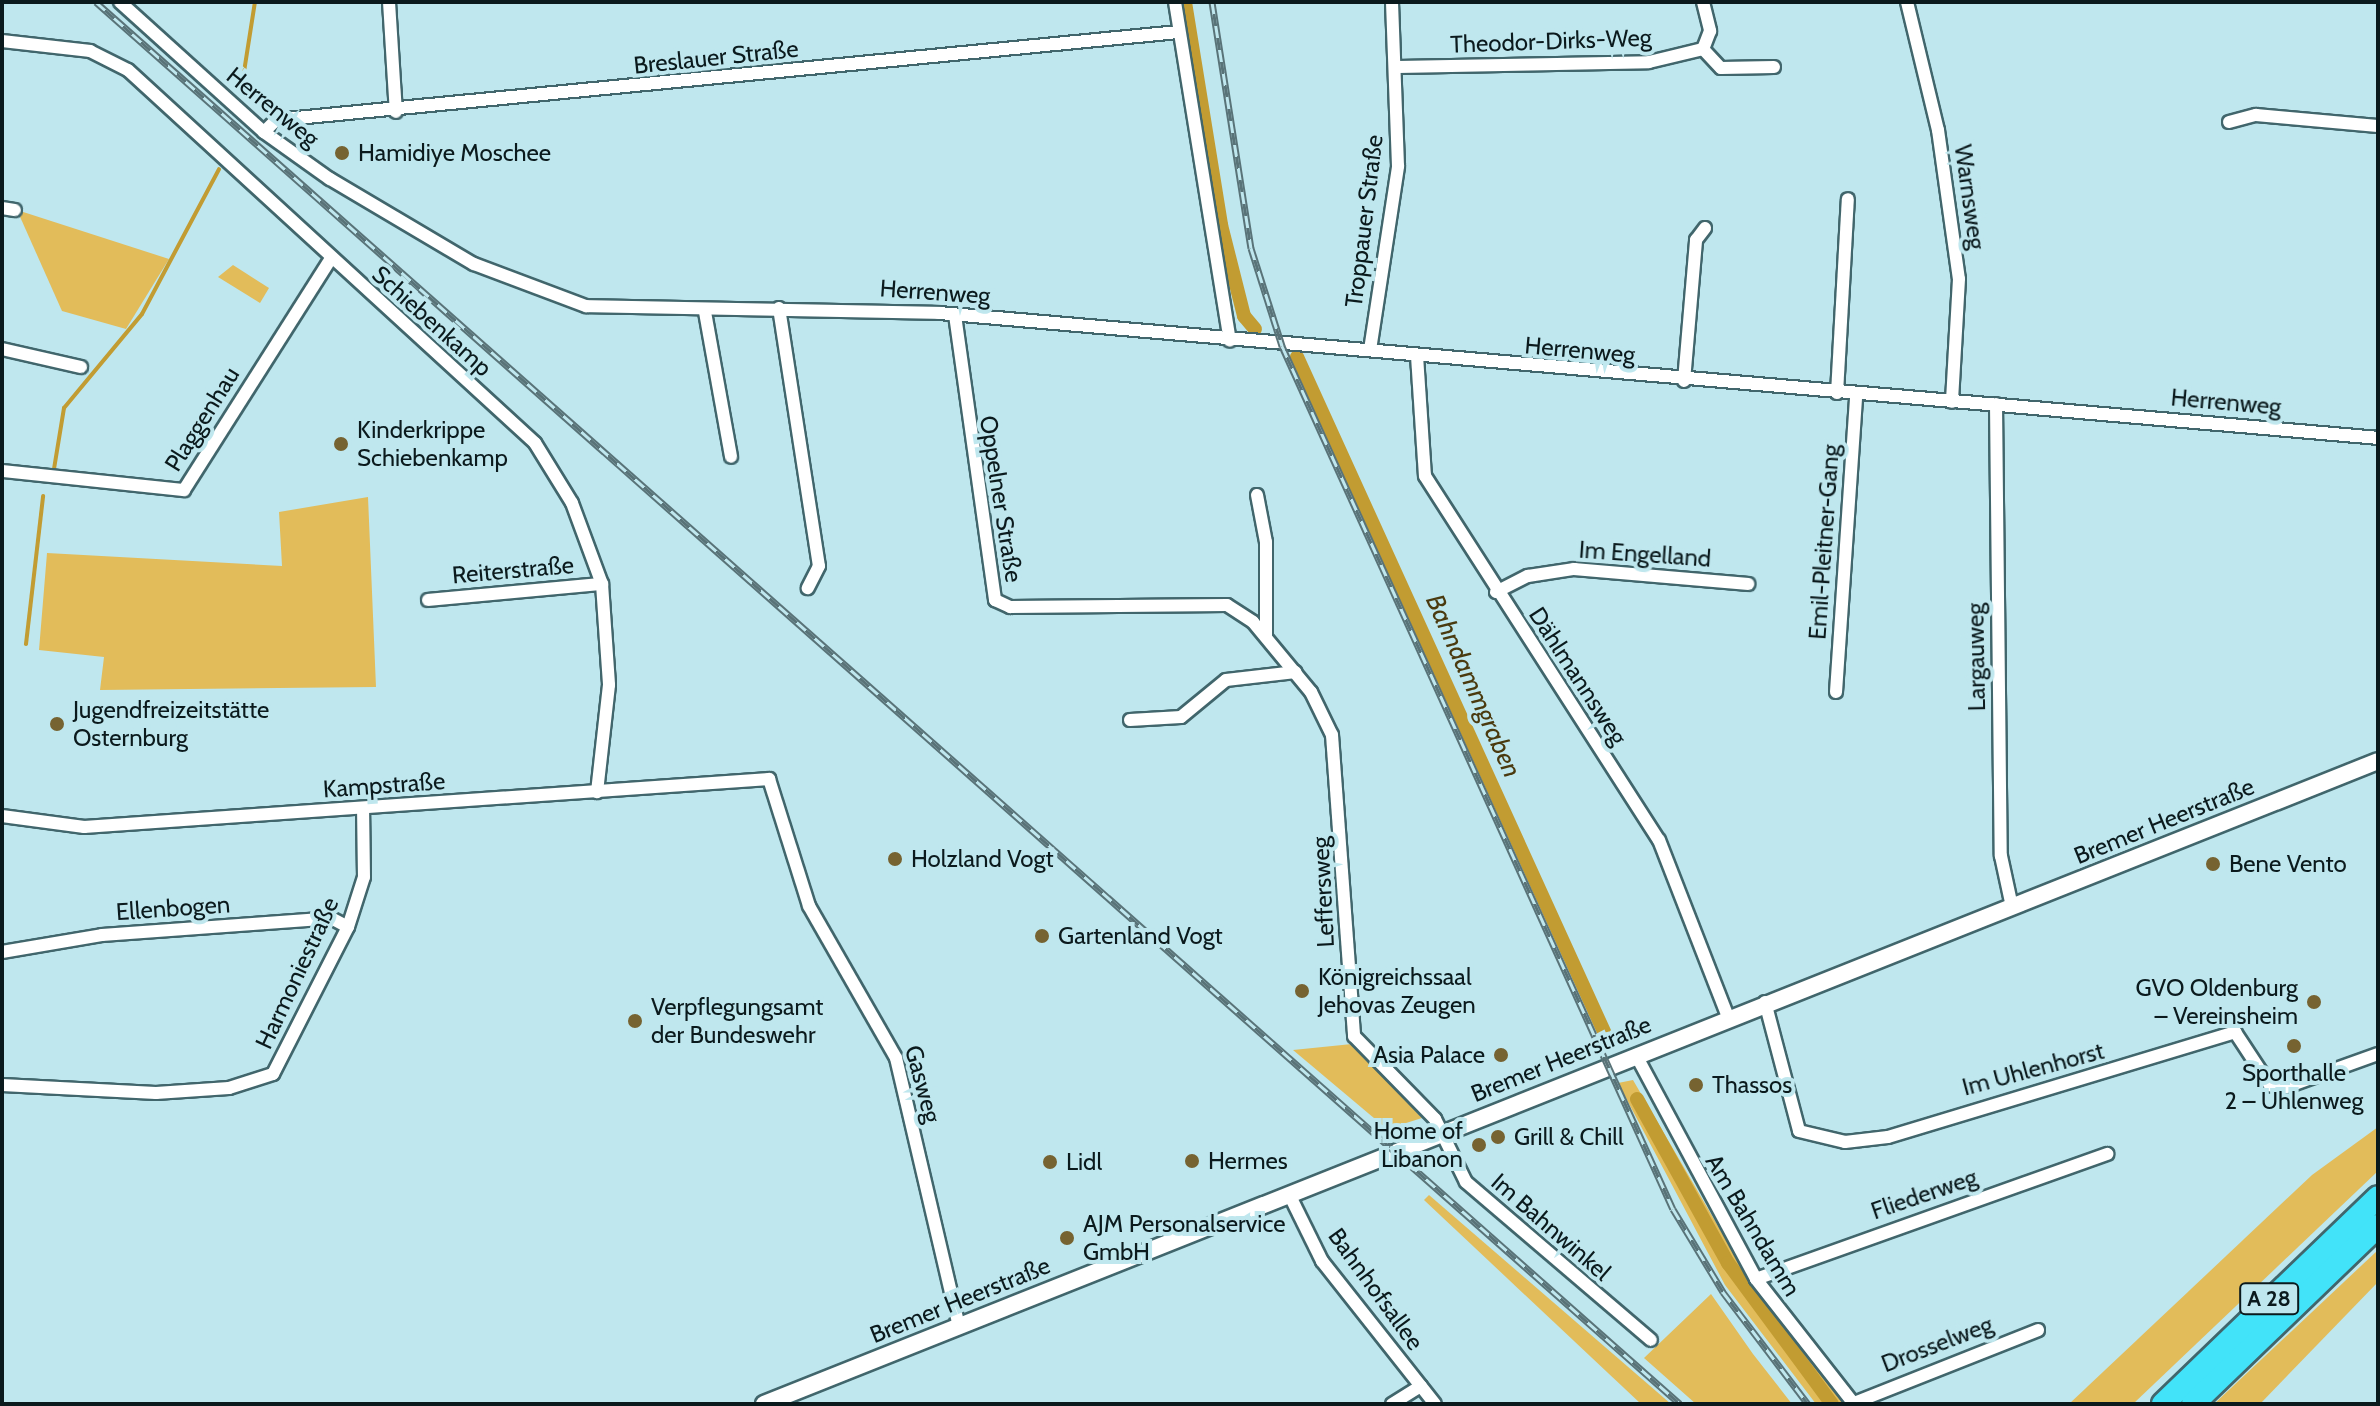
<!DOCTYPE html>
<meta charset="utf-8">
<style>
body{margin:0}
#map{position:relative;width:2380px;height:1406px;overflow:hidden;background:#bfe7ee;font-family:Cabin,sans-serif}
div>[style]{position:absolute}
.green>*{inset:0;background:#e2bc5a}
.stream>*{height:4px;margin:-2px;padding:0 2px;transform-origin:2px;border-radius:2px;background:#c29c32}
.canal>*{height:14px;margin:-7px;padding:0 7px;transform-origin:7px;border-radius:7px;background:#c29c32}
.roads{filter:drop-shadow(2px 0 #41666c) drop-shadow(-2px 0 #41666c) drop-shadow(0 2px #41666c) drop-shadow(0 -2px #41666c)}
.street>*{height:12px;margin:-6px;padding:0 6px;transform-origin:6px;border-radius:6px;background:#fff}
.secondary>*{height:16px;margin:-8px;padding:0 8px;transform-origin:8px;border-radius:8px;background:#fff}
.highway>*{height:22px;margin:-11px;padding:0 11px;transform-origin:11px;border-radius:11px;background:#42e3f9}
.rail>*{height:7px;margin-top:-3.5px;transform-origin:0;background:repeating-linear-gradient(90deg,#bfe7ee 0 12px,#597378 0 24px);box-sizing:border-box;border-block:2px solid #597378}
.dots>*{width:22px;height:22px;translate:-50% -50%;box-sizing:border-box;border:4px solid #bfe7ee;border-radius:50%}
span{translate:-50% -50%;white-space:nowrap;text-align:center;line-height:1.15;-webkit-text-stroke:8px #bfe7ee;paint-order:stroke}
.shield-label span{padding:2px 6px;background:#bfe7ee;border:2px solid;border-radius:6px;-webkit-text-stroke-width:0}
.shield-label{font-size:22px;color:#0b1a1d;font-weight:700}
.street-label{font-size:24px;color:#0b1a1d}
.poi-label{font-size:24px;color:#0b1a1d}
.left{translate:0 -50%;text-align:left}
.right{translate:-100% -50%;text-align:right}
.water-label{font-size:26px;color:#4a3a0f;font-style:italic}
.frame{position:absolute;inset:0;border:4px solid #0b1a1d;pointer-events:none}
</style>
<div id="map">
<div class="green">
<div style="clip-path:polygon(17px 210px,169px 259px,126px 329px,62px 311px)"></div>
<div style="clip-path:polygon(233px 265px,269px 288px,260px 303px,218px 277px)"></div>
<div style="clip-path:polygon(368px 497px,376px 687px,100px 690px,104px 657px,39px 650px,47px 553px,282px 566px,279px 512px)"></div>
<div style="clip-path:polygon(1352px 1044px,1422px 1118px,1387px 1129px,1293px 1050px)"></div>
<div style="clip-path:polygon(1633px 1080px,1750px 1281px,1845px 1404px,1816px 1404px,1725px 1285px,1618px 1083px)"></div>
<div style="clip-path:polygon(2378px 1127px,2378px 1171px,2133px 1404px,2069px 1404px,2312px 1175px)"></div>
<div style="clip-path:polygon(1429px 1195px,1671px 1404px,1641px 1404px,1424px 1200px)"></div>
<div style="clip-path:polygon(2378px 1250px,2378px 1282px,2260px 1404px,2214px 1404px)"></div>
<div style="clip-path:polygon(1711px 1294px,1753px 1354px,1792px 1404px,1696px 1404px,1644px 1358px)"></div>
</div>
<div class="stream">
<div style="left:241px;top:91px;width:90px;rotate:-81.1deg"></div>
<div style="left:54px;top:469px;width:62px;rotate:-80.7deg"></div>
<div style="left:64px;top:408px;width:122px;rotate:-50.3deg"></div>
<div style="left:142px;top:314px;width:164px;rotate:-62deg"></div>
<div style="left:26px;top:644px;width:149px;rotate:-83.4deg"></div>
</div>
<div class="canal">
<div style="left:1185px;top:2px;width:226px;rotate:80.8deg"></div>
<div style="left:1221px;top:225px;width:94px;rotate:75.8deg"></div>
<div style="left:1244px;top:316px;width:17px;rotate:50deg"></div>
<div style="left:1297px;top:357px;width:746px;rotate:65.53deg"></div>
<div style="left:1637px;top:1099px;width:188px;rotate:61deg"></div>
<div style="left:1728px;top:1263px;width:175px;rotate:53.6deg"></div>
</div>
<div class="roads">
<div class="street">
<div style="left:120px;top:2px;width:194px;rotate:42.1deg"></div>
<div style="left:264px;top:132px;width:81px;rotate:35.5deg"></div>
<div style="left:330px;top:179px;width:167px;rotate:30.6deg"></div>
<div style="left:474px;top:264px;width:120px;rotate:20.6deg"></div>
<div style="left:586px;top:306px;width:353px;rotate:1.1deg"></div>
<div style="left:939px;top:313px;width:1444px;rotate:4.96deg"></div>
<div style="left:389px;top:2px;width:110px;rotate:86.4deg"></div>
<div style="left:1175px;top:2px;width:343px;rotate:80.8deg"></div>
<div style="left:1703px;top:2px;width:30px;rotate:76deg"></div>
<div style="left:1710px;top:31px;width:19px;rotate:111deg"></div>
<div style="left:1703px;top:49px;width:26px;rotate:47deg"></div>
<div style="left:1721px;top:68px;width:53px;rotate:-1.1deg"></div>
<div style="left:1907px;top:2px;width:132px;rotate:76.4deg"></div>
<div style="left:1938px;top:130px;width:150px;rotate:82deg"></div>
<div style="left:1959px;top:279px;width:123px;rotate:93.3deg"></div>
<div style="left:2px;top:41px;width:89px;rotate:6.5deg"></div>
<div style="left:90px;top:51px;width:42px;rotate:26.6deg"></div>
<div style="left:128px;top:70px;width:552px;rotate:42.5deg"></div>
<div style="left:535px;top:443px;width:70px;rotate:58.3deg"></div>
<div style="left:572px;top:503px;width:86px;rotate:69.7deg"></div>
<div style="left:602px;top:584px;width:101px;rotate:86deg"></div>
<div style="left:609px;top:685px;width:108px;rotate:96.4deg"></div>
<div style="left:1398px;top:67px;width:251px;rotate:-1.1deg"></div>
<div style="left:1649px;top:62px;width:56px;rotate:-13.5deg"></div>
<div style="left:2229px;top:122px;width:28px;rotate:-15deg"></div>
<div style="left:2256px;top:115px;width:122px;rotate:5.2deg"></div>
<div style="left:264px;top:132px;width:17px;rotate:-45deg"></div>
<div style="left:276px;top:120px;width:906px;rotate:-5.57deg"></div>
<div style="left:2px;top:208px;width:13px;rotate:9deg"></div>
<div style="left:779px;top:308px;width:261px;rotate:81.2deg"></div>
<div style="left:819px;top:566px;width:25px;rotate:117deg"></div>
<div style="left:705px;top:312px;width:147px;rotate:79.8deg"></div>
<div style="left:955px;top:315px;width:288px;rotate:82deg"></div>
<div style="left:995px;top:600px;width:17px;rotate:25deg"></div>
<div style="left:1010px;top:607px;width:217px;rotate:-0.5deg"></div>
<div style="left:1227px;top:605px;width:31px;rotate:33deg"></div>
<div style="left:1253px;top:622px;width:91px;rotate:50.4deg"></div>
<div style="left:1311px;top:692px;width:48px;rotate:64deg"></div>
<div style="left:1332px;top:735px;width:302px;rotate:85.8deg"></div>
<div style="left:1354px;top:1036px;width:116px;rotate:45.7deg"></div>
<div style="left:1435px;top:1119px;width:70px;rotate:63.8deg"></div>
<div style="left:1466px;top:1182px;width:243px;rotate:40.5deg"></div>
<div style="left:2px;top:349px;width:81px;rotate:12.8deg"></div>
<div style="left:1370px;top:350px;width:186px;rotate:-81.3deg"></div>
<div style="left:1398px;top:166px;width:164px;rotate:-92.1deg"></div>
<div style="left:1417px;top:356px;width:120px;rotate:86.2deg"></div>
<div style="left:1425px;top:476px;width:433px;rotate:57.3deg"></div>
<div style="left:1659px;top:840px;width:190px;rotate:68.7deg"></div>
<div style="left:1684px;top:381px;width:142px;rotate:-85.1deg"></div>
<div style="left:1696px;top:240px;width:15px;rotate:-53deg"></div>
<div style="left:1837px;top:393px;width:194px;rotate:-86.8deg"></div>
<div style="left:1996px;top:404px;width:452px;rotate:89.4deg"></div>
<div style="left:2001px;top:856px;width:52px;rotate:77.8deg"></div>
<div style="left:2px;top:471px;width:183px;rotate:6deg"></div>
<div style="left:184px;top:490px;width:275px;rotate:-57.6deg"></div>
<div style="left:1257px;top:495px;width:48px;rotate:79.2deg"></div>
<div style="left:1266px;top:542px;width:94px;rotate:90deg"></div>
<div style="left:1496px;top:592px;width:36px;rotate:-27deg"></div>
<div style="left:1528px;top:576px;width:47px;rotate:-8.7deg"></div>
<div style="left:1574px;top:569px;width:175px;rotate:4.9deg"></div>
<div style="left:428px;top:600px;width:175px;rotate:-5.3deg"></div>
<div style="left:1836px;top:692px;width:298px;rotate:-86.1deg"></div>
<div style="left:1130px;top:720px;width:51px;rotate:-3.4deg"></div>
<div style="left:1181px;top:717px;width:58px;rotate:-39.4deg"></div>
<div style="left:1226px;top:680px;width:70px;rotate:-6.5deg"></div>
<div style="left:2px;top:816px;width:83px;rotate:7.6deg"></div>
<div style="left:84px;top:827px;width:687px;rotate:-4.01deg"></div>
<div style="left:769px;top:779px;width:133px;rotate:72.5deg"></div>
<div style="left:809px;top:906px;width:175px;rotate:60.2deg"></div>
<div style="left:896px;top:1058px;width:276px;rotate:76.8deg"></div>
<div style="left:2px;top:952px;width:101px;rotate:-9.6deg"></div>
<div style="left:102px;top:935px;width:230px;rotate:-4.2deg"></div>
<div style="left:331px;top:918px;width:19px;rotate:28deg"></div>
<div style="left:1765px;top:1002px;width:133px;rotate:75.2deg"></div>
<div style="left:1799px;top:1131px;width:47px;rotate:13.4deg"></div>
<div style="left:1845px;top:1142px;width:43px;rotate:-6.6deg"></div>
<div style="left:1888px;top:1137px;width:363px;rotate:-16.8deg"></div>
<div style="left:2235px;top:1032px;width:64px;rotate:56.6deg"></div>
<div style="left:2270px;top:1085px;width:16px;rotate:7deg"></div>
<div style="left:2286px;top:1087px;width:98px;rotate:-19.7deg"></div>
<div style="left:1636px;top:1055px;width:254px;rotate:61.8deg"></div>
<div style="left:1756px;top:1279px;width:159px;rotate:51.9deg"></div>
<div style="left:2px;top:1085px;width:154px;rotate:3deg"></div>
<div style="left:156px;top:1093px;width:73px;rotate:-3.9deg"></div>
<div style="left:229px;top:1088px;width:46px;rotate:-17.7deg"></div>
<div style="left:273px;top:1074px;width:165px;rotate:-63deg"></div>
<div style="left:348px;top:927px;width:52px;rotate:-72.3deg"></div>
<div style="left:364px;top:877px;width:68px;rotate:-90.8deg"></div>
<div style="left:1289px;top:1194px;width:75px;rotate:63.8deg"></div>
<div style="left:1322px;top:1261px;width:182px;rotate:51.7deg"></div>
<div style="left:1756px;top:1279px;width:373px;rotate:-19.6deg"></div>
<div style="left:1854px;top:1403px;width:198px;rotate:-21.6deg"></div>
<div style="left:1392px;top:1404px;width:34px;rotate:-32deg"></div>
</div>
<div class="secondary">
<div style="left:764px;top:1404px;width:1737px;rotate:-21.72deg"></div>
</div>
<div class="highway">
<div style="left:2163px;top:1404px;width:298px;rotate:-43.9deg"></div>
<div style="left:2193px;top:1404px;width:257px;rotate:-43.9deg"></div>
</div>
</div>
<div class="rail">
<div style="left:96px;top:2px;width:2115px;rotate:41.51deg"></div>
<div style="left:1212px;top:2px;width:249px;rotate:81deg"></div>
<div style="left:1251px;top:248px;width:103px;rotate:72.4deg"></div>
<div style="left:1282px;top:346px;width:947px;rotate:65.63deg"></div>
<div style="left:1673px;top:1209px;width:97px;rotate:58.9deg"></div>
<div style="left:1723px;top:1292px;width:141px;rotate:52.8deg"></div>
</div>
<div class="dots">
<div style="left:342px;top:153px;background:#766331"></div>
<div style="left:341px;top:444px;background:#766331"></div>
<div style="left:57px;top:724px;background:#766331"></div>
<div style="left:895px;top:859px;background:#766331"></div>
<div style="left:2213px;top:864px;background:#766331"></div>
<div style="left:1042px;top:936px;background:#766331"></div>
<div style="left:1302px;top:991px;background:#766331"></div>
<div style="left:2314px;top:1002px;background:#766331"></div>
<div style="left:635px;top:1021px;background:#766331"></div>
<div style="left:2294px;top:1046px;background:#766331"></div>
<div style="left:1501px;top:1055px;background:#766331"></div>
<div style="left:1696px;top:1085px;background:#766331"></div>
<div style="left:1498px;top:1137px;background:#766331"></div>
<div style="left:1479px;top:1145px;background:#766331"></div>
<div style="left:1192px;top:1161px;background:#766331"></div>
<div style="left:1050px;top:1162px;background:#766331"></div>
<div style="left:1067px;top:1238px;background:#766331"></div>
</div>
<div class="shield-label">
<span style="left:2269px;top:1299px">A 28</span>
</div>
<div class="street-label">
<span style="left:1551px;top:41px;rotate:-2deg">Theodor-Dirks-Weg</span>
<span style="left:716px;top:57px;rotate:-6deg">Breslauer Straße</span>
<span style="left:273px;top:107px;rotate:39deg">Herrenweg</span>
<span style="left:1970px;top:197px;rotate:82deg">Warnsweg</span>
<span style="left:1364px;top:221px;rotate:-83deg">Troppauer Straße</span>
<span style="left:935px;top:292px;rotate:4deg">Herrenweg</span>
<span style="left:432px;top:321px;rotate:42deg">Schiebenkamp</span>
<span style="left:1580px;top:350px;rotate:5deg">Herrenweg</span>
<span style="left:2226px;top:402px;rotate:5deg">Herrenweg</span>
<span style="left:202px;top:419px;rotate:-58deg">Plaggenhau</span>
<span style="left:1001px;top:499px;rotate:81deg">Oppelner Straße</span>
<span style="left:1824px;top:542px;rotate:-86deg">Emil-Pleitner-Gang</span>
<span style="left:1645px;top:554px;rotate:4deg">Im Engelland</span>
<span style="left:513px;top:570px;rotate:-5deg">Reiterstraße</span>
<span style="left:1976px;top:657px;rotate:-91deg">Largauweg</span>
<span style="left:1578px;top:676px;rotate:57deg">Dählmannsweg</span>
<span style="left:384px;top:785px;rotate:-4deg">Kampstraße</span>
<span style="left:2164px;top:821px;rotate:-22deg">Bremer Heerstraße</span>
<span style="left:1323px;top:892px;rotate:-93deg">Leffersweg</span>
<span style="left:173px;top:908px;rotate:-4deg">Ellenbogen</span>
<span style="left:297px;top:973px;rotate:-65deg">Harmoniestraße</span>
<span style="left:1561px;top:1059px;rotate:-22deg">Bremer Heerstraße</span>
<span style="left:2033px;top:1069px;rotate:-15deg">Im Uhlenhorst</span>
<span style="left:923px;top:1084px;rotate:75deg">Gasweg</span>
<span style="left:1924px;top:1194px;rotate:-19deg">Fliederweg</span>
<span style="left:1753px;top:1225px;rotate:59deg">Am Bahndamm</span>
<span style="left:1551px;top:1227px;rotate:41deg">Im Bahnwinkel</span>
<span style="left:1376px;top:1289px;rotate:54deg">Bahnhofsallee</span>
<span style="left:960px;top:1300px;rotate:-22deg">Bremer Heerstraße</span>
<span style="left:1937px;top:1344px;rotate:-21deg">Drosselweg</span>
</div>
<div class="poi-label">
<span class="left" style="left:358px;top:153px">Hamidiye Moschee</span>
<span class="left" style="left:357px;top:444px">Kinderkrippe<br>Schiebenkamp</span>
<span class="left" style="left:73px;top:724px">Jugendfreizeitstätte<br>Osternburg</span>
<span class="left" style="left:911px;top:859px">Holzland Vogt</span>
<span class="left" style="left:2229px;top:864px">Bene Vento</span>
<span class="left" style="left:1058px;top:936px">Gartenland Vogt</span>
<span class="left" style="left:1318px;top:991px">Königreichssaal<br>Jehovas Zeugen</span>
<span class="right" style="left:2298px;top:1002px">GVO Oldenburg<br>– Vereinsheim</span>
<span class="left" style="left:651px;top:1021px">Verpflegungsamt<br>der Bundeswehr</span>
<span class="right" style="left:1485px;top:1055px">Asia Palace</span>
<span style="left:2294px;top:1087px">Sporthalle<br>2 – Uhlenweg</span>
<span class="left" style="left:1712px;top:1085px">Thassos</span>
<span class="right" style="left:1463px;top:1145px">Home of<br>Libanon</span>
<span class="left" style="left:1514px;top:1137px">Grill &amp; Chill</span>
<span class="left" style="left:1208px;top:1161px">Hermes</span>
<span class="left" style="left:1066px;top:1162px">Lidl</span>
<span class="left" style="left:1083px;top:1238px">AJM Personalservice<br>GmbH</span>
</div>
<div class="water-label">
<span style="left:1473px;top:686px;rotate:66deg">Bahndammgraben</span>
</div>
<div class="frame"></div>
</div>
